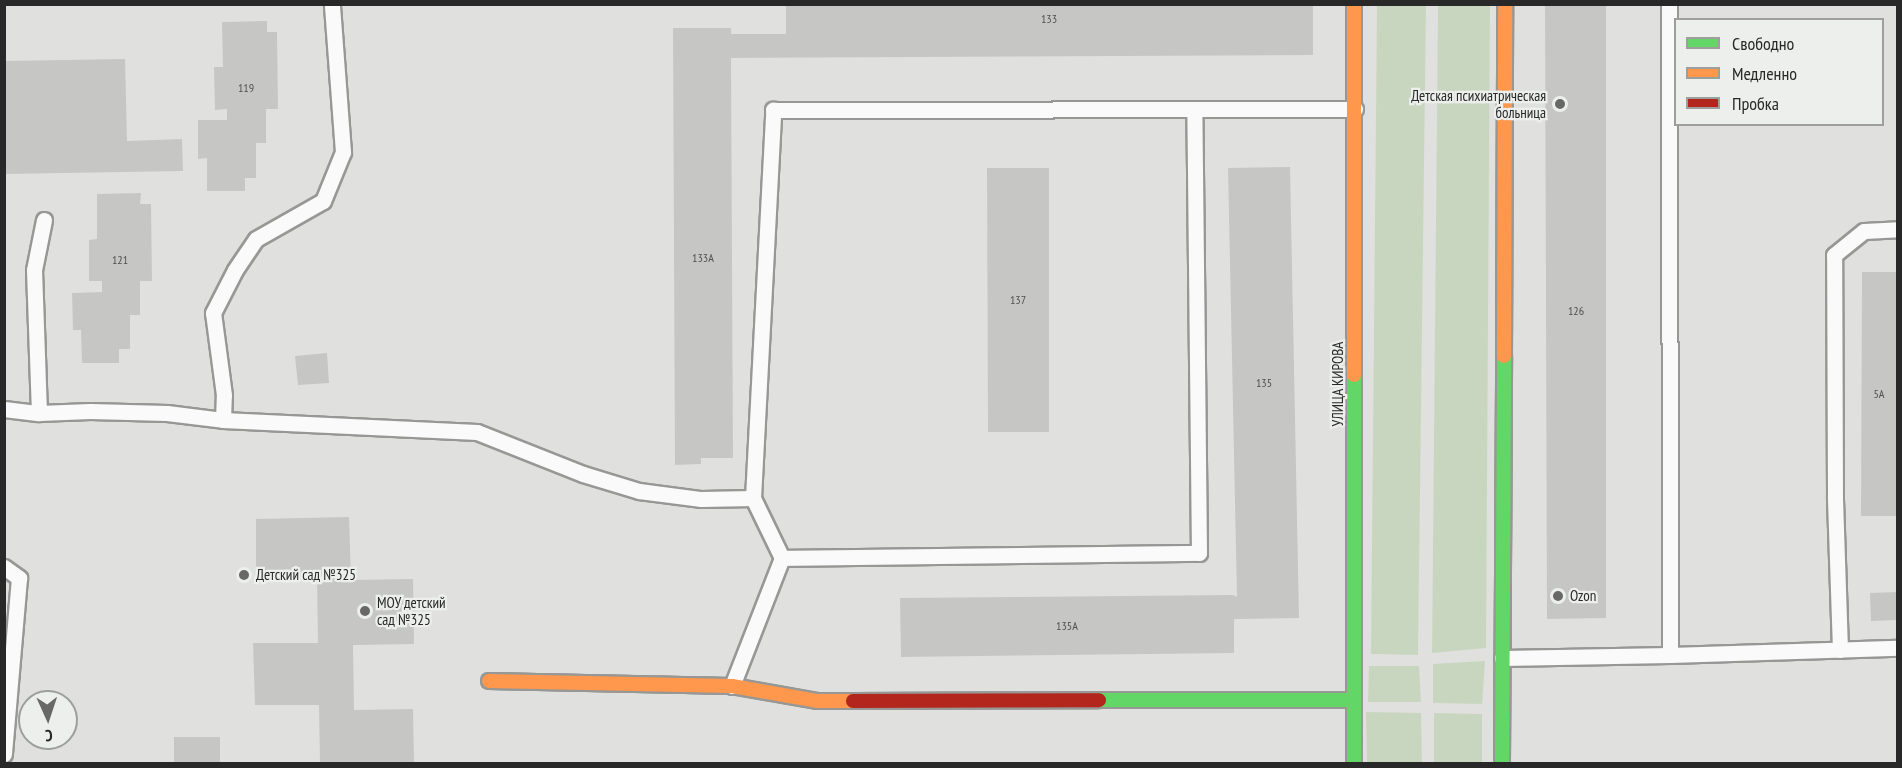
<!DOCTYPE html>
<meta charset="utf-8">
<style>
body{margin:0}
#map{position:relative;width:1902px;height:768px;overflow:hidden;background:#e0e1df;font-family:"PT Sans Narrow",sans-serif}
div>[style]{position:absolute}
.green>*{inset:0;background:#c8d6c0}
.building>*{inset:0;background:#c6c7c5}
.roads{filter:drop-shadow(2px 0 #979896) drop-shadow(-2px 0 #979896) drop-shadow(0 2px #979896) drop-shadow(0 -2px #979896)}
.lane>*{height:15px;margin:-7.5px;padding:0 7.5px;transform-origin:7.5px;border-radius:7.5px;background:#fafafa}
.fast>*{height:14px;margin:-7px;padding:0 7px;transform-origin:7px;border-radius:7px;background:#63d668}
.slow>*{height:14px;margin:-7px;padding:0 7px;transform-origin:7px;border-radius:7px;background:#ff974d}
.jam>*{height:14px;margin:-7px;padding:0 7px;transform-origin:7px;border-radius:7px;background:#b3261e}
.dots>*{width:16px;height:16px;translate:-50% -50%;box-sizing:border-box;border:3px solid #edefec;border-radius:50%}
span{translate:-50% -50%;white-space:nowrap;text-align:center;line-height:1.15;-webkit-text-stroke:4.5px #edefec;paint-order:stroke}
.number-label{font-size:12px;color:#4f504e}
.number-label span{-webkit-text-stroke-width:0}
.poi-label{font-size:15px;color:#272827}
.right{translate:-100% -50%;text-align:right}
.left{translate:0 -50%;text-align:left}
.street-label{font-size:15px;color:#272827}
.frame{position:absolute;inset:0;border:6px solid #272827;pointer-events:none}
.legend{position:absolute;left:1674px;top:18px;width:210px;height:108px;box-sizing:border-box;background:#edefec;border:2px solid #9e9f9d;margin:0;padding:8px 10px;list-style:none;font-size:18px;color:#272827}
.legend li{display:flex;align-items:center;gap:12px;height:30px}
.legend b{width:30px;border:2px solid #9e9f9d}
.north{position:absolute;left:18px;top:690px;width:60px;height:60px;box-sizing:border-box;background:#edefec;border:2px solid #9e9f9d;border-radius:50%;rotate:177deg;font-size:16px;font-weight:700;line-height:24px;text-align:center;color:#272827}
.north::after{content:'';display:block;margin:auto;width:21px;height:27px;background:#686967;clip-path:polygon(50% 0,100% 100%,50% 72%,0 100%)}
</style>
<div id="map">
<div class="green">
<div style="clip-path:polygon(1377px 5px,1426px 5px,1418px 655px,1371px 654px)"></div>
<div style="clip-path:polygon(1438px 5px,1490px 5px,1486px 648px,1432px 653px)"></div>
<div style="clip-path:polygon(1485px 661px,1482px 704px,1433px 703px,1433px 664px)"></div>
<div style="clip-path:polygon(1369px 666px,1419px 666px,1421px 702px,1368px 702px)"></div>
<div style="clip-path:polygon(1366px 712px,1421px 713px,1422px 763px,1367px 763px)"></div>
<div style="clip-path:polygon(1434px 713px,1482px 714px,1482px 763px,1434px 763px)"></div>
</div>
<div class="building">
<div style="clip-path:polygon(786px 4px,1313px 4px,1313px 55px,731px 58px,733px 458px,701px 458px,701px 464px,675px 465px,673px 28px,731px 28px,731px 34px,786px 34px)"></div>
<div style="clip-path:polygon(1545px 4px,1606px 4px,1606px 618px,1547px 619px)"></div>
<div style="clip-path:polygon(267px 21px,267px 32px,277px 32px,278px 109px,266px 109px,266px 143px,256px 143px,256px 178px,245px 178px,245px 191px,207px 191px,207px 158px,198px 159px,198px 120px,227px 120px,227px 109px,215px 110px,214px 67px,223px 67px,222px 22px)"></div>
<div style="clip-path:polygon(125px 59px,127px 141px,182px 139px,183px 171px,4px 174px,4px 61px)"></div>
<div style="clip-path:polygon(1290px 167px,1299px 618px,1234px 619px,1234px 653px,901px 657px,900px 598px,1233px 595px,1237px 597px,1228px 168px)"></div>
<div style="clip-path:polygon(987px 168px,1049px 168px,1049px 432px,988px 432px)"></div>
<div style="clip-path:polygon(141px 193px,140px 204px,151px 204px,152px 281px,140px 281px,140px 315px,130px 315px,130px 349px,119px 349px,119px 363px,82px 363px,81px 330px,73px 330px,72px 293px,102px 292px,102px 281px,89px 281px,89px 240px,97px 239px,97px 194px)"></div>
<div style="clip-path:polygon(1862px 272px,1898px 272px,1898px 516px,1861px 516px)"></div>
<div style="clip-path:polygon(327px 353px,329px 383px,298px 385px,295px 356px)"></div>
<div style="clip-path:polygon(349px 517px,351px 580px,413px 579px,414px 644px,353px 645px,354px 710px,413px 709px,414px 764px,320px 764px,319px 705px,255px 705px,253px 643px,318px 643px,317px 577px,256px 578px,256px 519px)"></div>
<div style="clip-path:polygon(1898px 592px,1898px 620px,1871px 621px,1870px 593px)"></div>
<div style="clip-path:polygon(174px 737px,220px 737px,220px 763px,174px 763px)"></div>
</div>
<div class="roads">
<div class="lane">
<div style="left:4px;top:409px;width:35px;rotate:7deg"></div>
<div style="left:39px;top:413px;width:51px;rotate:-2.2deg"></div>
<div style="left:90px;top:411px;width:77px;rotate:1.5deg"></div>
<div style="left:167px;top:413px;width:56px;rotate:7.1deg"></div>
<div style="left:223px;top:420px;width:254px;rotate:2.7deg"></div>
<div style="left:477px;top:432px;width:114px;rotate:21.6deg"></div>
<div style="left:583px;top:474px;width:59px;rotate:16.9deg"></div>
<div style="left:639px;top:491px;width:63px;rotate:7.4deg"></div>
<div style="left:701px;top:499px;width:52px;rotate:-1.1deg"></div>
<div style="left:39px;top:413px;width:143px;rotate:-92deg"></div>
<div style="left:34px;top:270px;width:51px;rotate:-78.7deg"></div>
<div style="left:223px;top:420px;width:25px;rotate:-88deg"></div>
<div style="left:224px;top:395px;width:83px;rotate:-97.6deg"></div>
<div style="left:213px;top:313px;width:48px;rotate:-62.9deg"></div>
<div style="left:235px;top:270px;width:37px;rotate:-56deg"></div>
<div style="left:256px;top:239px;width:77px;rotate:-29.6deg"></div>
<div style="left:323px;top:201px;width:53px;rotate:-67.8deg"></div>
<div style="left:343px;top:152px;width:148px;rotate:-94.3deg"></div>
<div style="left:782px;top:558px;width:417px;rotate:-0.7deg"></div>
<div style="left:1199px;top:553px;width:444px;rotate:-90.6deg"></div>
<div style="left:4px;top:567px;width:19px;rotate:36deg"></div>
<div style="left:19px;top:578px;width:177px;rotate:94.9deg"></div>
<div style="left:1840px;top:650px;width:154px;rotate:-91.9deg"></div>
<div style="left:1835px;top:496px;width:241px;rotate:-90.2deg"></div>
<div style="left:1834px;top:255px;width:38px;rotate:-39deg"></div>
<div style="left:1864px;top:231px;width:34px;rotate:-3deg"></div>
<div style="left:1670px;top:655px;width:228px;rotate:-1.8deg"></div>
<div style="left:1502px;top:658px;width:168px;rotate:-1deg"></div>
<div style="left:1670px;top:655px;width:651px;rotate:-90.09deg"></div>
<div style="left:732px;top:686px;width:137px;rotate:-68.7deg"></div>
<div style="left:782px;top:558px;width:67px;rotate:-115.8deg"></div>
<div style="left:753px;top:498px;width:389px;rotate:-87deg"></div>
<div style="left:773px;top:110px;width:582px;rotate:-0.1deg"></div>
</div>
<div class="fast">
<div style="left:1354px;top:375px;width:389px;rotate:90deg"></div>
<div style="left:1099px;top:700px;width:255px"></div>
<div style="left:1502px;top:764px;width:408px;rotate:-89.7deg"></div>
</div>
<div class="slow">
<div style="left:1354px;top:4px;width:371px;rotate:90deg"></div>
<div style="left:1504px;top:356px;width:352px;rotate:-89.8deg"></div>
<div style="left:489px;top:681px;width:243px;rotate:1.2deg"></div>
<div style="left:732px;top:686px;width:86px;rotate:10deg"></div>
<div style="left:817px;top:701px;width:36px"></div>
</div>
<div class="jam">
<div style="left:853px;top:701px;width:246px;rotate:-0.2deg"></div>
</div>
</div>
<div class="dots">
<div style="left:1560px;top:104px;background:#686967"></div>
<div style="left:244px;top:575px;background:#686967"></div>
<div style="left:1558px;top:596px;background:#686967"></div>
<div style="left:365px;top:611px;background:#686967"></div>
</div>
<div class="number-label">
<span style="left:1049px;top:19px">133</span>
<span style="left:246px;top:88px">119</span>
<span style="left:703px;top:258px">133А</span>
<span style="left:120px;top:260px">121</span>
<span style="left:1018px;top:300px">137</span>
<span style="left:1576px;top:311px">126</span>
<span style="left:1264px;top:383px">135</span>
<span style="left:1879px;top:394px">5А</span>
<span style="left:1067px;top:626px">135А</span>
</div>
<div class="poi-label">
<span class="right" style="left:1546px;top:104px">Детская психиатрическая<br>больница</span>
<span class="left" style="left:256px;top:575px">Детский сад №325</span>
<span class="left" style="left:1570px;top:596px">Ozon</span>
<span class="left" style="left:377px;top:611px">МОУ детский<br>сад №325</span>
</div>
<div class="street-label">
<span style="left:1338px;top:384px;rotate:-90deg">УЛИЦА КИРОВА</span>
</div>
<div class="frame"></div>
<ul class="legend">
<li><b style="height:8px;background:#63d668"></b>Свободно</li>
<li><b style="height:8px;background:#ff974d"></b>Медленно</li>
<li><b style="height:8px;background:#b3261e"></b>Пробка</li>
</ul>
<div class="north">С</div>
</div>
